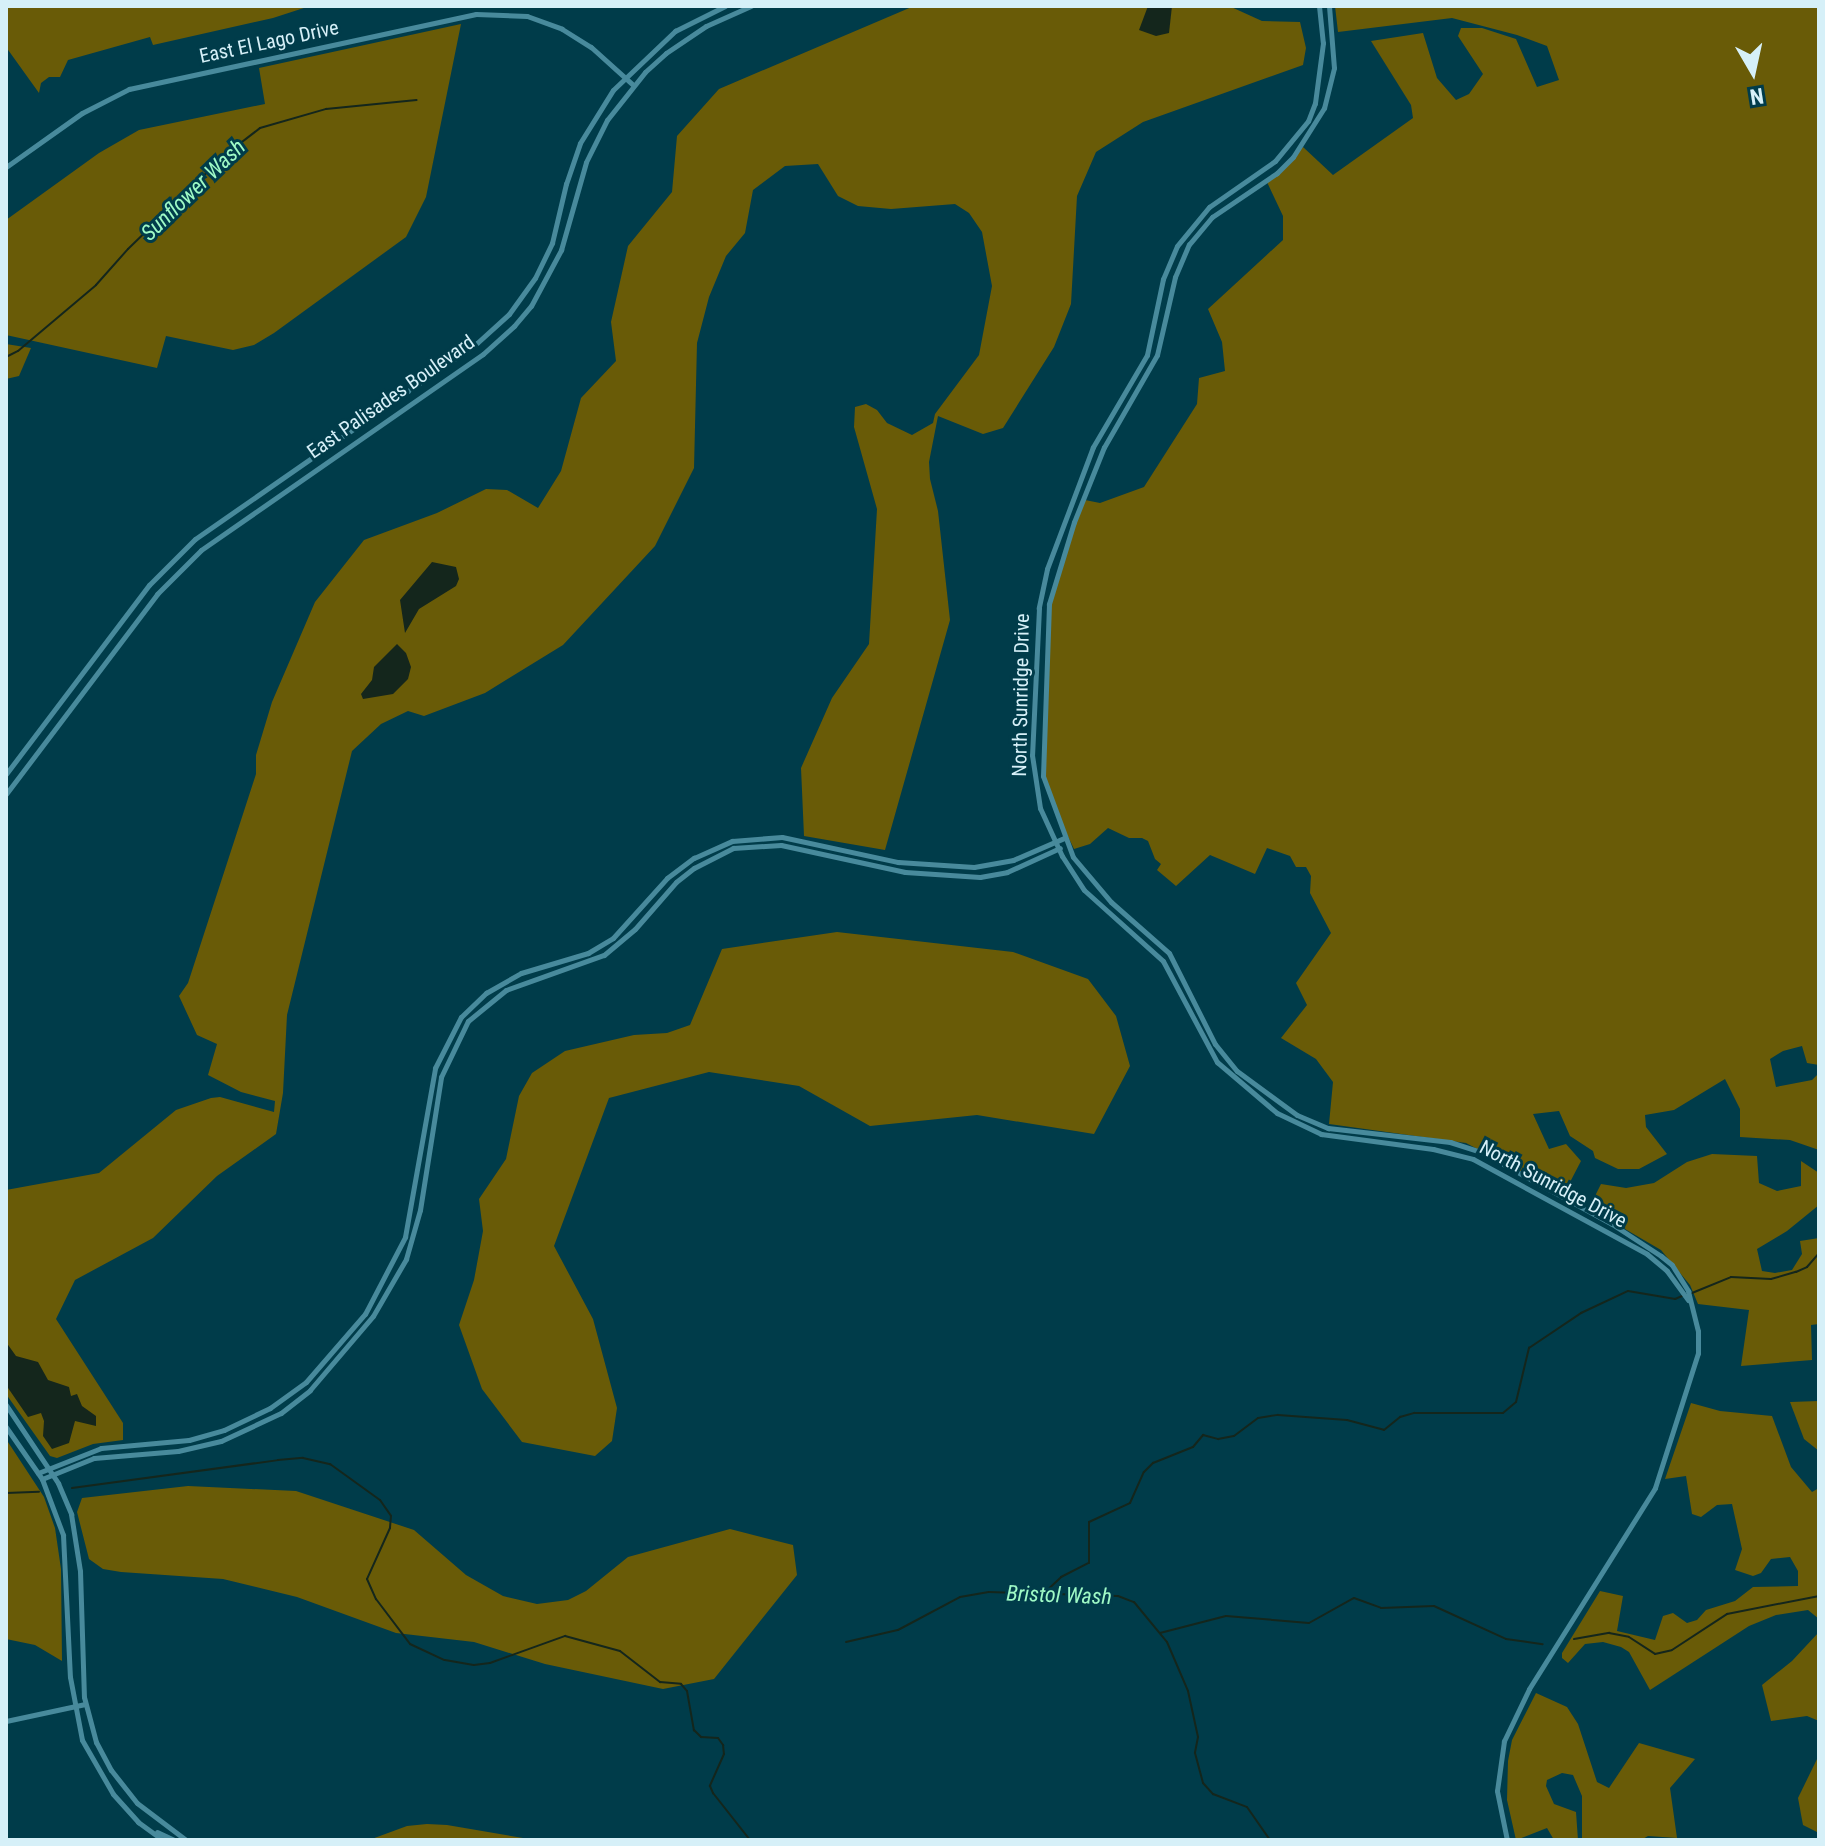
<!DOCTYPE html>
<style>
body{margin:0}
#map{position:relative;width:1825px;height:1846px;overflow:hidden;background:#003c4a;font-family:"Roboto Condensed",sans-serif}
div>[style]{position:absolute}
.green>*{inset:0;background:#695b07}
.water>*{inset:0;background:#14261c}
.stream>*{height:2px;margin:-1px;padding:0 1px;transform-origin:1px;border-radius:1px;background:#14261c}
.minor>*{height:5px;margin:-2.5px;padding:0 2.5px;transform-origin:2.5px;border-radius:2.5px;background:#488a9c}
span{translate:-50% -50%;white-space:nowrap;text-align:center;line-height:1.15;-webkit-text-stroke:6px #003c4a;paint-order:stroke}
.street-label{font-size:20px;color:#d6f0f8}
.water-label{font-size:22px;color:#9ffac6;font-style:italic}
.frame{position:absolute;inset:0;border:8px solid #d6f0f8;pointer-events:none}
.north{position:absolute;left:1713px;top:32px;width:80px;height:80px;-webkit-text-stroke:6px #003c4a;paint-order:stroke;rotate:171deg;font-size:22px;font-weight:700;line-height:32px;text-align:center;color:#d6f0f8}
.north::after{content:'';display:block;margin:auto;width:28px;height:36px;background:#d6f0f8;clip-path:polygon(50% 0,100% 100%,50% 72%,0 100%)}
</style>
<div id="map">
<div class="green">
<div style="clip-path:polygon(6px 6px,310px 6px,273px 18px,153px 45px,150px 37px,68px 60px,60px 77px,49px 77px,41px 83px,39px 93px,6px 47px)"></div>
<div style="clip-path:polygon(914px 6px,1229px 6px,1262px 21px,1300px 22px,1306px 48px,1303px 65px,1143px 122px,1096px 152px,1077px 196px,1071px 304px,1054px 347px,1003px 428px,983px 434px,938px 416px,929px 462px,930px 479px,938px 511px,950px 620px,885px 850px,804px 836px,801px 768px,832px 698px,869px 644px,877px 509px,854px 427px,855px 407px,866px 404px,877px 410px,887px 423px,912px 435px,933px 423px,935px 414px,979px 355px,992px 286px,982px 232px,969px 213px,955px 204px,891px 209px,858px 206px,838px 196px,818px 164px,785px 166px,753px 190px,745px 233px,726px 256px,709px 297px,697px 343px,694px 468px,655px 546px,563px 645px,485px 693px,424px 716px,408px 711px,381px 724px,352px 751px,287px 1015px,283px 1093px,276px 1134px,217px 1176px,153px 1238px,75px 1280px,56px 1319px,123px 1423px,123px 1440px,93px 1444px,57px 1458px,50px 1456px,6px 1394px,6px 1190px,99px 1173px,176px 1110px,211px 1098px,220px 1097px,274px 1112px,275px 1101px,241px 1092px,208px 1075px,217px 1044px,197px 1035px,179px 996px,188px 983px,256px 774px,256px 755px,272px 702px,315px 602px,364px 540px,437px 513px,486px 489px,507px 490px,538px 508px,561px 471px,581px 398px,616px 361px,611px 322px,628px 246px,672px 192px,677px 136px,719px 89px)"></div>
<div style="clip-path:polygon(1335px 6px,1819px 6px,1819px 1065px,1807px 1063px,1802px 1046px,1783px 1051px,1770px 1059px,1776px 1087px,1812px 1080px,1819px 1073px,1819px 1150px,1790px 1140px,1740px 1137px,1740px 1109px,1725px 1079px,1674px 1110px,1645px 1115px,1646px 1127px,1667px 1154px,1639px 1169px,1618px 1169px,1595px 1158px,1593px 1151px,1570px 1136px,1559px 1111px,1533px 1114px,1549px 1149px,1566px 1144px,1581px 1161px,1568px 1186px,1559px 1192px,1466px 1143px,1329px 1124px,1333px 1082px,1316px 1059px,1281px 1038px,1307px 1005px,1296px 983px,1331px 933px,1310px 893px,1311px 876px,1306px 867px,1296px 867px,1290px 856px,1267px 848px,1255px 874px,1210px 855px,1176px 886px,1157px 870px,1161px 864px,1155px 859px,1148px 841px,1142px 838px,1129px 838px,1108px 828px,1090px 844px,1074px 849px,1051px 801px,1044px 771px,1051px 607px,1059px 569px,1085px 500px,1100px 503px,1144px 487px,1197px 404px,1199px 378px,1225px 371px,1222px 342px,1208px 309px,1283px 240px,1283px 216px,1267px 182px,1303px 147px,1333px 175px,1413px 118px,1411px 105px,1371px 41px,1423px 33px,1437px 78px,1456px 100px,1469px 94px,1483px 74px,1458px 36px,1461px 28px,1482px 28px,1516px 39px,1537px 87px,1559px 80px,1547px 46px,1517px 35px,1452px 18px,1338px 32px)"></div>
<div style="clip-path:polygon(461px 24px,426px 197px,406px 237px,274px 333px,254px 345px,233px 350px,166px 336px,157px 368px,6px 335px,6px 220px,99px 153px,139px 130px,265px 104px,259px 68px)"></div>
<div style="clip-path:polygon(6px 344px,31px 348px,19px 376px,6px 379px)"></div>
<div style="clip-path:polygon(837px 932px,1013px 952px,1088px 979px,1116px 1016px,1130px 1066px,1094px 1134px,977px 1115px,870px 1126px,799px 1086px,709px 1072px,609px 1098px,554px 1246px,593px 1319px,617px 1408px,612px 1441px,595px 1456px,522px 1442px,482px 1389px,459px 1325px,474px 1280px,483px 1231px,479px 1199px,506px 1159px,519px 1096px,532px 1073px,565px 1051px,634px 1035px,667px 1033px,690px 1025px,722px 949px)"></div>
<div style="clip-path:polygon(1712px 1154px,1757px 1156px,1759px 1183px,1777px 1191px,1801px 1186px,1801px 1161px,1819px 1173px,1819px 1205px,1787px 1231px,1757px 1249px,1762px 1271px,1775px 1273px,1792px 1270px,1802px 1254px,1800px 1241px,1819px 1238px,1819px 1324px,1811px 1325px,1812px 1360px,1741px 1366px,1749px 1310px,1698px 1304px,1690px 1285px,1661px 1250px,1589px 1208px,1601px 1184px,1626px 1188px,1654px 1183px,1687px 1162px)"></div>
<div style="clip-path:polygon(1819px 1401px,1819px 1451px,1804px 1439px,1790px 1402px)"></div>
<div style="clip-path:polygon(1691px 1403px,1720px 1411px,1772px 1416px,1791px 1467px,1812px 1492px,1819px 1488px,1819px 1619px,1808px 1610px,1776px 1615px,1749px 1626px,1650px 1690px,1629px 1652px,1621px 1647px,1603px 1642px,1585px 1644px,1568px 1663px,1562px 1658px,1562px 1653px,1600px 1591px,1623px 1596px,1617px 1631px,1655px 1640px,1663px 1616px,1673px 1613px,1687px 1623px,1697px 1620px,1706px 1610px,1735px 1601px,1753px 1587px,1798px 1586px,1798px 1571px,1790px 1557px,1771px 1559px,1761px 1573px,1753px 1576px,1735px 1570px,1742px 1549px,1732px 1504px,1717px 1505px,1701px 1517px,1692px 1514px,1686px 1476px,1665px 1479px)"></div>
<div style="clip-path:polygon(6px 1439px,44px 1497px,55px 1528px,61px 1569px,62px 1661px,35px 1645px,6px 1639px)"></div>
<div style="clip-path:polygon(188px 1486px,296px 1491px,414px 1530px,466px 1575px,503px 1596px,537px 1604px,568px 1600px,586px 1591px,628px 1557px,730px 1529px,793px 1545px,797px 1575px,714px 1679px,663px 1689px,545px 1664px,474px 1642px,396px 1633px,297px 1597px,223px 1579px,121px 1572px,103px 1569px,89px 1559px,77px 1512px,82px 1498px)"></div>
<div style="clip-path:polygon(1819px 1632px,1819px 1726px,1819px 1721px,1807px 1716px,1771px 1721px,1762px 1685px,1792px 1661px)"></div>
<div style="clip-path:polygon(1536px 1693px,1567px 1707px,1578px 1724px,1597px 1782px,1609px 1788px,1639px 1743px,1695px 1759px,1670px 1788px,1677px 1838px,1648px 1836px,1641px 1840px,1582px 1840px,1582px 1796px,1573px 1775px,1562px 1773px,1547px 1780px,1546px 1786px,1554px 1804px,1576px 1812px,1578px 1840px,1554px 1840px,1547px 1828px,1516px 1840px,1507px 1800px,1508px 1761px,1512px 1740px)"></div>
<div style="clip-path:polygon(1819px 1755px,1819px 1833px,1803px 1825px,1798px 1798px)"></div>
<div style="clip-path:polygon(427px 1824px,447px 1825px,535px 1840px,369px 1840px,407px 1826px)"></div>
</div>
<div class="water">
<div style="clip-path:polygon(1148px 6px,1172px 6px,1169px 33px,1156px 36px,1139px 30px)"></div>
<div style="clip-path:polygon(432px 562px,456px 567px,459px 579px,456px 586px,419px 609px,405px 633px,400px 600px)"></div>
<div style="clip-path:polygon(397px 644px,406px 653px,411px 667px,408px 679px,393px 694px,363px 699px,361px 694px,372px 680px,374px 667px)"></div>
<div style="clip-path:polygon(6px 1342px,16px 1356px,38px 1362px,48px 1380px,69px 1387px,71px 1396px,77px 1394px,82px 1406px,96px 1416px,96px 1426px,75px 1421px,69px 1443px,52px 1449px,43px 1436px,44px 1421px,41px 1413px,28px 1417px,6px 1385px)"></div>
</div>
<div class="stream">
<div style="left:6px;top:357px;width:13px;rotate:-27deg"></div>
<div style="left:18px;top:351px;width:102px;rotate:-40.2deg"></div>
<div style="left:96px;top:285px;width:48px;rotate:-48.4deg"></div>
<div style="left:128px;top:249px;width:135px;rotate:-44.1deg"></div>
<div style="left:225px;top:155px;width:44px;rotate:-37.6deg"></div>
<div style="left:260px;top:128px;width:69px;rotate:-16.1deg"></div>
<div style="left:326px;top:109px;width:91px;rotate:-5.6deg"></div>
<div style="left:1692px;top:1293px;width:42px;rotate:-22.3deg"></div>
<div style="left:1731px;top:1277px;width:40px;rotate:2.9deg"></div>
<div style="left:1771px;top:1279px;width:26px;rotate:-16deg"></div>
<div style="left:1796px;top:1272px;width:12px;rotate:-24deg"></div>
<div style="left:1807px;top:1267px;width:18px;rotate:-49deg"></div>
<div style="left:72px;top:1488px;width:208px;rotate:-7.7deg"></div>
<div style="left:278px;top:1460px;width:25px;rotate:-5deg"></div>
<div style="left:303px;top:1458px;width:28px;rotate:13deg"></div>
<div style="left:330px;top:1464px;width:62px;rotate:35.8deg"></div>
<div style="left:380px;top:1500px;width:19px;rotate:55deg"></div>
<div style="left:391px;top:1516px;width:12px;rotate:95deg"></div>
<div style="left:390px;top:1528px;width:56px;rotate:114.3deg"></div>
<div style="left:367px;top:1579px;width:22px;rotate:66deg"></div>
<div style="left:376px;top:1599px;width:56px;rotate:52.9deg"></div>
<div style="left:410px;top:1644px;width:38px;rotate:25deg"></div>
<div style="left:445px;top:1660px;width:29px;rotate:10deg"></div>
<div style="left:474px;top:1665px;width:16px;rotate:-7deg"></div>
<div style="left:490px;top:1663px;width:80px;rotate:-19.8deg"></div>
<div style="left:565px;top:1636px;width:57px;rotate:15.3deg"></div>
<div style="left:620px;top:1651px;width:51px;rotate:37.8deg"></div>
<div style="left:660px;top:1682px;width:21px;rotate:5deg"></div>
<div style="left:681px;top:1684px;width:9px;rotate:49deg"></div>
<div style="left:687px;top:1691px;width:40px;rotate:80deg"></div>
<div style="left:694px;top:1730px;width:10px;rotate:45deg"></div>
<div style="left:701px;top:1737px;width:17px;rotate:3deg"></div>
<div style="left:718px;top:1738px;width:9px;rotate:54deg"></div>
<div style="left:723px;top:1745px;width:9px;rotate:84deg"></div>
<div style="left:724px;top:1754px;width:35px;rotate:114deg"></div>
<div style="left:710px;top:1786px;width:8px;rotate:67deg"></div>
<div style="left:713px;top:1793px;width:60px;rotate:51.8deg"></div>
<div style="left:6px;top:1493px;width:33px;rotate:-2deg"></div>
<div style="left:1043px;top:1594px;width:25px;rotate:-43deg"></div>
<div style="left:1061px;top:1577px;width:31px;rotate:-27deg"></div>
<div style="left:1089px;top:1563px;width:41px;rotate:-90deg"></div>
<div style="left:1089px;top:1522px;width:45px;rotate:-24.9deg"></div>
<div style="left:1130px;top:1503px;width:34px;rotate:-66deg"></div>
<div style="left:1144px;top:1472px;width:13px;rotate:-45deg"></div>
<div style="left:1153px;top:1463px;width:43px;rotate:-21.8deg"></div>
<div style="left:1193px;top:1447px;width:16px;rotate:-50deg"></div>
<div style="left:1203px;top:1435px;width:16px;rotate:15deg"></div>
<div style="left:1218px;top:1439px;width:16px;rotate:-11deg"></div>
<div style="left:1234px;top:1436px;width:30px;rotate:-37deg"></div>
<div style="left:1258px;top:1418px;width:20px;rotate:-9deg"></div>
<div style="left:1278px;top:1415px;width:69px;rotate:4.1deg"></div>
<div style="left:1347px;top:1420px;width:38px;rotate:15deg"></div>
<div style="left:1384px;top:1430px;width:21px;rotate:-39deg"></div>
<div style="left:1400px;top:1417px;width:15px;rotate:-16deg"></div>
<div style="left:1414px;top:1413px;width:89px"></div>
<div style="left:1503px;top:1413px;width:17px;rotate:-40deg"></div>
<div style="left:1516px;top:1402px;width:56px;rotate:-76.5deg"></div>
<div style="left:1529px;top:1348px;width:63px;rotate:-33.9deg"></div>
<div style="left:1581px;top:1313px;width:52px;rotate:-25.1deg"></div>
<div style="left:1628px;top:1291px;width:48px;rotate:9.7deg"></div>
<div style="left:1675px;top:1299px;width:8px;rotate:-23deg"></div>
<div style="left:1160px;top:1633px;width:68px;rotate:-14.4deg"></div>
<div style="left:1226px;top:1616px;width:83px;rotate:4.8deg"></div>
<div style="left:1309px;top:1623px;width:51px;rotate:-29.1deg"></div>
<div style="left:1354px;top:1598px;width:29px;rotate:20deg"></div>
<div style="left:1381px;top:1608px;width:53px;rotate:-2.2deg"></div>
<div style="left:1434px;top:1606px;width:79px;rotate:24.6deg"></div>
<div style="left:1506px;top:1639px;width:37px;rotate:8deg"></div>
<div style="left:1574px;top:1639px;width:36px;rotate:-10deg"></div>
<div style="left:1609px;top:1633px;width:20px;rotate:11deg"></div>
<div style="left:1629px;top:1637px;width:31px;rotate:33deg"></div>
<div style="left:1655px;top:1654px;width:17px;rotate:-13deg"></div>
<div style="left:1672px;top:1650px;width:66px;rotate:-33.2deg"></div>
<div style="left:1727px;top:1614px;width:94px;rotate:-11.1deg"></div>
<div style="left:846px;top:1642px;width:53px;rotate:-13deg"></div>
<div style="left:898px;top:1630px;width:70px;rotate:-28deg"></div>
<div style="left:960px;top:1597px;width:29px;rotate:-10deg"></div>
<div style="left:989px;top:1592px;width:129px;rotate:1.8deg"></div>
<div style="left:1118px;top:1596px;width:17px;rotate:21deg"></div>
<div style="left:1134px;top:1602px;width:52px;rotate:50.5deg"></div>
<div style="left:1167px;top:1642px;width:53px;rotate:66.8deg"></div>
<div style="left:1188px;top:1691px;width:47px;rotate:77.7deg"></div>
<div style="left:1198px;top:1737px;width:16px;rotate:101deg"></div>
<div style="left:1195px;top:1753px;width:31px;rotate:75deg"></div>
<div style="left:1203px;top:1783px;width:15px;rotate:48deg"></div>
<div style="left:1213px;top:1794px;width:36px;rotate:21deg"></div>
<div style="left:1247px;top:1807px;width:40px;rotate:55.1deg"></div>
</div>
<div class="minor">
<div style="left:1319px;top:6px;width:37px;rotate:84deg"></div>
<div style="left:1323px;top:43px;width:61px;rotate:97.6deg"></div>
<div style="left:1315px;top:103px;width:19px;rotate:111deg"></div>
<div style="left:1308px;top:121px;width:52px;rotate:129.5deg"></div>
<div style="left:1275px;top:161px;width:80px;rotate:145.1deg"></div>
<div style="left:1209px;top:207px;width:50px;rotate:129.4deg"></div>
<div style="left:1177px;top:246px;width:36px;rotate:113deg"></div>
<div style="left:1163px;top:279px;width:78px;rotate:101.9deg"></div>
<div style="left:1147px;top:355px;width:107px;rotate:120.4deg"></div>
<div style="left:1093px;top:447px;width:130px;rotate:110.7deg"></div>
<div style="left:1047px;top:569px;width:40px;rotate:102deg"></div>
<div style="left:1039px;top:608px;width:147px;rotate:92.7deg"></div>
<div style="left:1032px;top:755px;width:54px;rotate:81.4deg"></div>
<div style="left:1040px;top:808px;width:53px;rotate:65.4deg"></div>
<div style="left:1062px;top:856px;width:40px;rotate:57.1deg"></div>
<div style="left:1084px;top:890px;width:106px;rotate:41.9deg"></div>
<div style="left:1163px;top:961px;width:115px;rotate:61.9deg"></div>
<div style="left:1217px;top:1062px;width:79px;rotate:40.4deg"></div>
<div style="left:1277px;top:1113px;width:49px;rotate:25.5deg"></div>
<div style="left:1321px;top:1134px;width:113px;rotate:7.6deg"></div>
<div style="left:1433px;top:1149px;width:41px;rotate:14deg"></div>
<div style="left:1473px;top:1159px;width:198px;rotate:28.6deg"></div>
<div style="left:1647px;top:1254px;width:26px;rotate:40deg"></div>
<div style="left:1667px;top:1271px;width:36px;rotate:54deg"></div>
<div style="left:1329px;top:6px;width:62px;rotate:85.4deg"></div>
<div style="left:1334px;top:68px;width:41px;rotate:104deg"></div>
<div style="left:1324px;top:108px;width:58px;rotate:122.3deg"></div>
<div style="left:1293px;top:157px;width:23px;rotate:135deg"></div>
<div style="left:1277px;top:173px;width:78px;rotate:145.9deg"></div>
<div style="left:1212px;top:217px;width:35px;rotate:130deg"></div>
<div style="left:1189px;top:244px;width:36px;rotate:113deg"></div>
<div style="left:1175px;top:277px;width:80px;rotate:103deg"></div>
<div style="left:1157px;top:355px;width:106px;rotate:119.9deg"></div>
<div style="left:1104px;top:447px;width:81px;rotate:111.8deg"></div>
<div style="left:1074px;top:522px;width:86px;rotate:107deg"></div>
<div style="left:1049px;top:604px;width:172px;rotate:92deg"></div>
<div style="left:1043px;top:776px;width:86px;rotate:69.7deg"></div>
<div style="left:1073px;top:857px;width:59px;rotate:49.8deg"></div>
<div style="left:1111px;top:902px;width:77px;rotate:41.3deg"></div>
<div style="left:1169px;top:953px;width:102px;rotate:63.2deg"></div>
<div style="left:1215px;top:1044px;width:35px;rotate:51deg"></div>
<div style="left:1237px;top:1071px;width:74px;rotate:36.3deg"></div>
<div style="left:1297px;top:1115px;width:34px;rotate:23deg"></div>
<div style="left:1328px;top:1128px;width:123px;rotate:6.5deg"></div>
<div style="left:1450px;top:1142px;width:33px;rotate:18deg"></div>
<div style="left:1481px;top:1152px;width:149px;rotate:28.8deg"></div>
<div style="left:1612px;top:1224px;width:59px;rotate:33.1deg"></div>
<div style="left:1661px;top:1256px;width:14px;rotate:39deg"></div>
<div style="left:1672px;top:1265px;width:31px;rotate:58deg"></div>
<div style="left:1688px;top:1291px;width:41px;rotate:76deg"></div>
<div style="left:1698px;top:1331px;width:22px;rotate:90deg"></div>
<div style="left:1698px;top:1353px;width:142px;rotate:107.7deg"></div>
<div style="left:1655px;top:1488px;width:237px;rotate:122.1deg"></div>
<div style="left:1529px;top:1689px;width:58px;rotate:115.7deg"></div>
<div style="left:1504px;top:1741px;width:50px;rotate:98deg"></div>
<div style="left:1497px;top:1791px;width:50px;rotate:78.5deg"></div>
<div style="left:6px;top:167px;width:93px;rotate:-35.4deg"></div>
<div style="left:82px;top:113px;width:53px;rotate:-27.1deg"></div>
<div style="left:129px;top:89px;width:355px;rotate:-12.2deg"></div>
<div style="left:476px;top:14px;width:51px;rotate:2.2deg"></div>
<div style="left:527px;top:16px;width:37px;rotate:20deg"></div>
<div style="left:562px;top:29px;width:34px;rotate:32deg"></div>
<div style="left:591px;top:47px;width:57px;rotate:42.1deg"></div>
<div style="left:6px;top:774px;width:237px;rotate:-52.9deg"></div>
<div style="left:149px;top:585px;width:65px;rotate:-45deg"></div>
<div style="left:195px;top:539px;width:343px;rotate:-34.8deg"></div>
<div style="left:477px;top:343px;width:43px;rotate:-42.2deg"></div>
<div style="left:509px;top:314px;width:44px;rotate:-54.2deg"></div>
<div style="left:535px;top:278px;width:39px;rotate:-64deg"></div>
<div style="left:552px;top:243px;width:61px;rotate:-76.7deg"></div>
<div style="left:566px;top:184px;width:43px;rotate:-71.1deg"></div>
<div style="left:580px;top:143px;width:62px;rotate:-58.1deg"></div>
<div style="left:613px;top:90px;width:86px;rotate:-43.6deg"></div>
<div style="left:675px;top:31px;width:56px;rotate:-26.6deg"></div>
<div style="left:6px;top:794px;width:251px;rotate:-52.9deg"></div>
<div style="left:157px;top:594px;width:62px;rotate:-45deg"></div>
<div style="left:201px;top:550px;width:343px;rotate:-34.8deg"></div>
<div style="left:483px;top:354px;width:42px;rotate:-42.1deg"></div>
<div style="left:514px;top:326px;width:26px;rotate:-50deg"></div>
<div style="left:531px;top:306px;width:64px;rotate:-61.8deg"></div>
<div style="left:561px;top:250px;width:91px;rotate:-74.1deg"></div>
<div style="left:586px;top:162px;width:47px;rotate:-63.4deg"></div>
<div style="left:607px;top:120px;width:61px;rotate:-51.6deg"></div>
<div style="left:645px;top:72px;width:28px;rotate:-42deg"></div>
<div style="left:666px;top:53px;width:48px;rotate:-34deg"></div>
<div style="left:706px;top:26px;width:49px;rotate:-24deg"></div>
<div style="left:6px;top:1405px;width:94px;rotate:56.3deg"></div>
<div style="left:58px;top:1483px;width:34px;rotate:67deg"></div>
<div style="left:71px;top:1514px;width:58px;rotate:81deg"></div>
<div style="left:80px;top:1571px;width:126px;rotate:88.2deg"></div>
<div style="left:84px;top:1697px;width:47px;rotate:75.1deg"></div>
<div style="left:96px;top:1742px;width:32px;rotate:62deg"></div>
<div style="left:111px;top:1770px;width:42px;rotate:51.8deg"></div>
<div style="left:137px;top:1803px;width:61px;rotate:37.1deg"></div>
<div style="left:6px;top:1427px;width:63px;rotate:55.3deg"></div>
<div style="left:42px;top:1479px;width:60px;rotate:69.4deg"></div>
<div style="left:63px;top:1535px;width:142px;rotate:87.2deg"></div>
<div style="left:70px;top:1677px;width:64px;rotate:79.2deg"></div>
<div style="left:82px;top:1740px;width:62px;rotate:60.1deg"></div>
<div style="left:113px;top:1794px;width:38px;rotate:48deg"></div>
<div style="left:138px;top:1822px;width:31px;rotate:36deg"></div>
<div style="left:38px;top:1473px;width:68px;rotate:-21.6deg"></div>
<div style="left:101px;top:1448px;width:88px;rotate:-5.2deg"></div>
<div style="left:189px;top:1440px;width:36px;rotate:-16deg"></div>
<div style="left:224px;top:1430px;width:51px;rotate:-25.6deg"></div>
<div style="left:270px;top:1408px;width:44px;rotate:-35.8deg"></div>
<div style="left:306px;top:1382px;width:90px;rotate:-49.1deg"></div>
<div style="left:365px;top:1314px;width:87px;rotate:-62.5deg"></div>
<div style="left:405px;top:1237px;width:172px;rotate:-79.9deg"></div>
<div style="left:435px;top:1068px;width:57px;rotate:-63deg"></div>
<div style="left:461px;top:1017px;width:35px;rotate:-44deg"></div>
<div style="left:486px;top:993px;width:40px;rotate:-29.7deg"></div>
<div style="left:521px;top:973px;width:70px;rotate:-16.6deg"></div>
<div style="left:588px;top:953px;width:29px;rotate:-31deg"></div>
<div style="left:613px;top:938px;width:81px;rotate:-48deg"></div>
<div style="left:667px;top:878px;width:34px;rotate:-37deg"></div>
<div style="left:694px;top:858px;width:42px;rotate:-24.1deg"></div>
<div style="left:732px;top:841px;width:50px;rotate:-4.6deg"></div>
<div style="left:782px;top:837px;width:119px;rotate:12.2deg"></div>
<div style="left:898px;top:862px;width:76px;rotate:3.8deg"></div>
<div style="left:974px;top:867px;width:40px;rotate:-10deg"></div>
<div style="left:1013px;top:860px;width:56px;rotate:-23.3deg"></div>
<div style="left:42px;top:1479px;width:56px;rotate:-22deg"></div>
<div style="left:94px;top:1458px;width:84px;rotate:-4.8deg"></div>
<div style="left:178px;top:1451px;width:44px;rotate:-13.1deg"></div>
<div style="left:221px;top:1441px;width:66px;rotate:-25deg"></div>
<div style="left:281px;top:1413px;width:37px;rotate:-38deg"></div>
<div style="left:310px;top:1390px;width:97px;rotate:-49.6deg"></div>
<div style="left:373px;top:1316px;width:66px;rotate:-59.9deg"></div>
<div style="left:406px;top:1259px;width:51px;rotate:-74.1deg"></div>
<div style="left:420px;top:1210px;width:135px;rotate:-81deg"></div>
<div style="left:441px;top:1077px;width:62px;rotate:-64.3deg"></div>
<div style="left:468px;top:1021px;width:49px;rotate:-39.2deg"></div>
<div style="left:506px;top:990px;width:104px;rotate:-19.7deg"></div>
<div style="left:604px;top:955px;width:40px;rotate:-40deg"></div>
<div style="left:635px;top:929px;width:62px;rotate:-48.9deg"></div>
<div style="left:676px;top:882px;width:23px;rotate:-38deg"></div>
<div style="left:694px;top:868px;width:44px;rotate:-27.1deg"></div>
<div style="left:733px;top:848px;width:48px;rotate:-3.6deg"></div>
<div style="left:781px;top:845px;width:127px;rotate:12.3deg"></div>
<div style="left:905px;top:872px;width:75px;rotate:3.8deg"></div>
<div style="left:980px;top:877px;width:27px;rotate:-10deg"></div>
<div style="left:1007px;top:872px;width:58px;rotate:-24.4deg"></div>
<div style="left:6px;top:1721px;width:81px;rotate:-12.1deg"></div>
<div style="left:157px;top:1832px;width:19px;rotate:25deg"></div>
</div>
<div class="street-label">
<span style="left:269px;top:42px;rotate:-12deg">East El Lago Drive</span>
<span style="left:391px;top:397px;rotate:-35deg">East Palisades Boulevard</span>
<span style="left:1021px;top:695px;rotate:-89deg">North Sunridge Drive</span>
<span style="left:1553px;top:1184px;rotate:28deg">North Sunridge Drive</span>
</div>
<div class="water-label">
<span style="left:193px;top:190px;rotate:-44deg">Sunflower Wash</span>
<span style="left:1059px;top:1595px;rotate:2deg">Bristol Wash</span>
</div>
<div class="frame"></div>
<div class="north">N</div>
</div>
